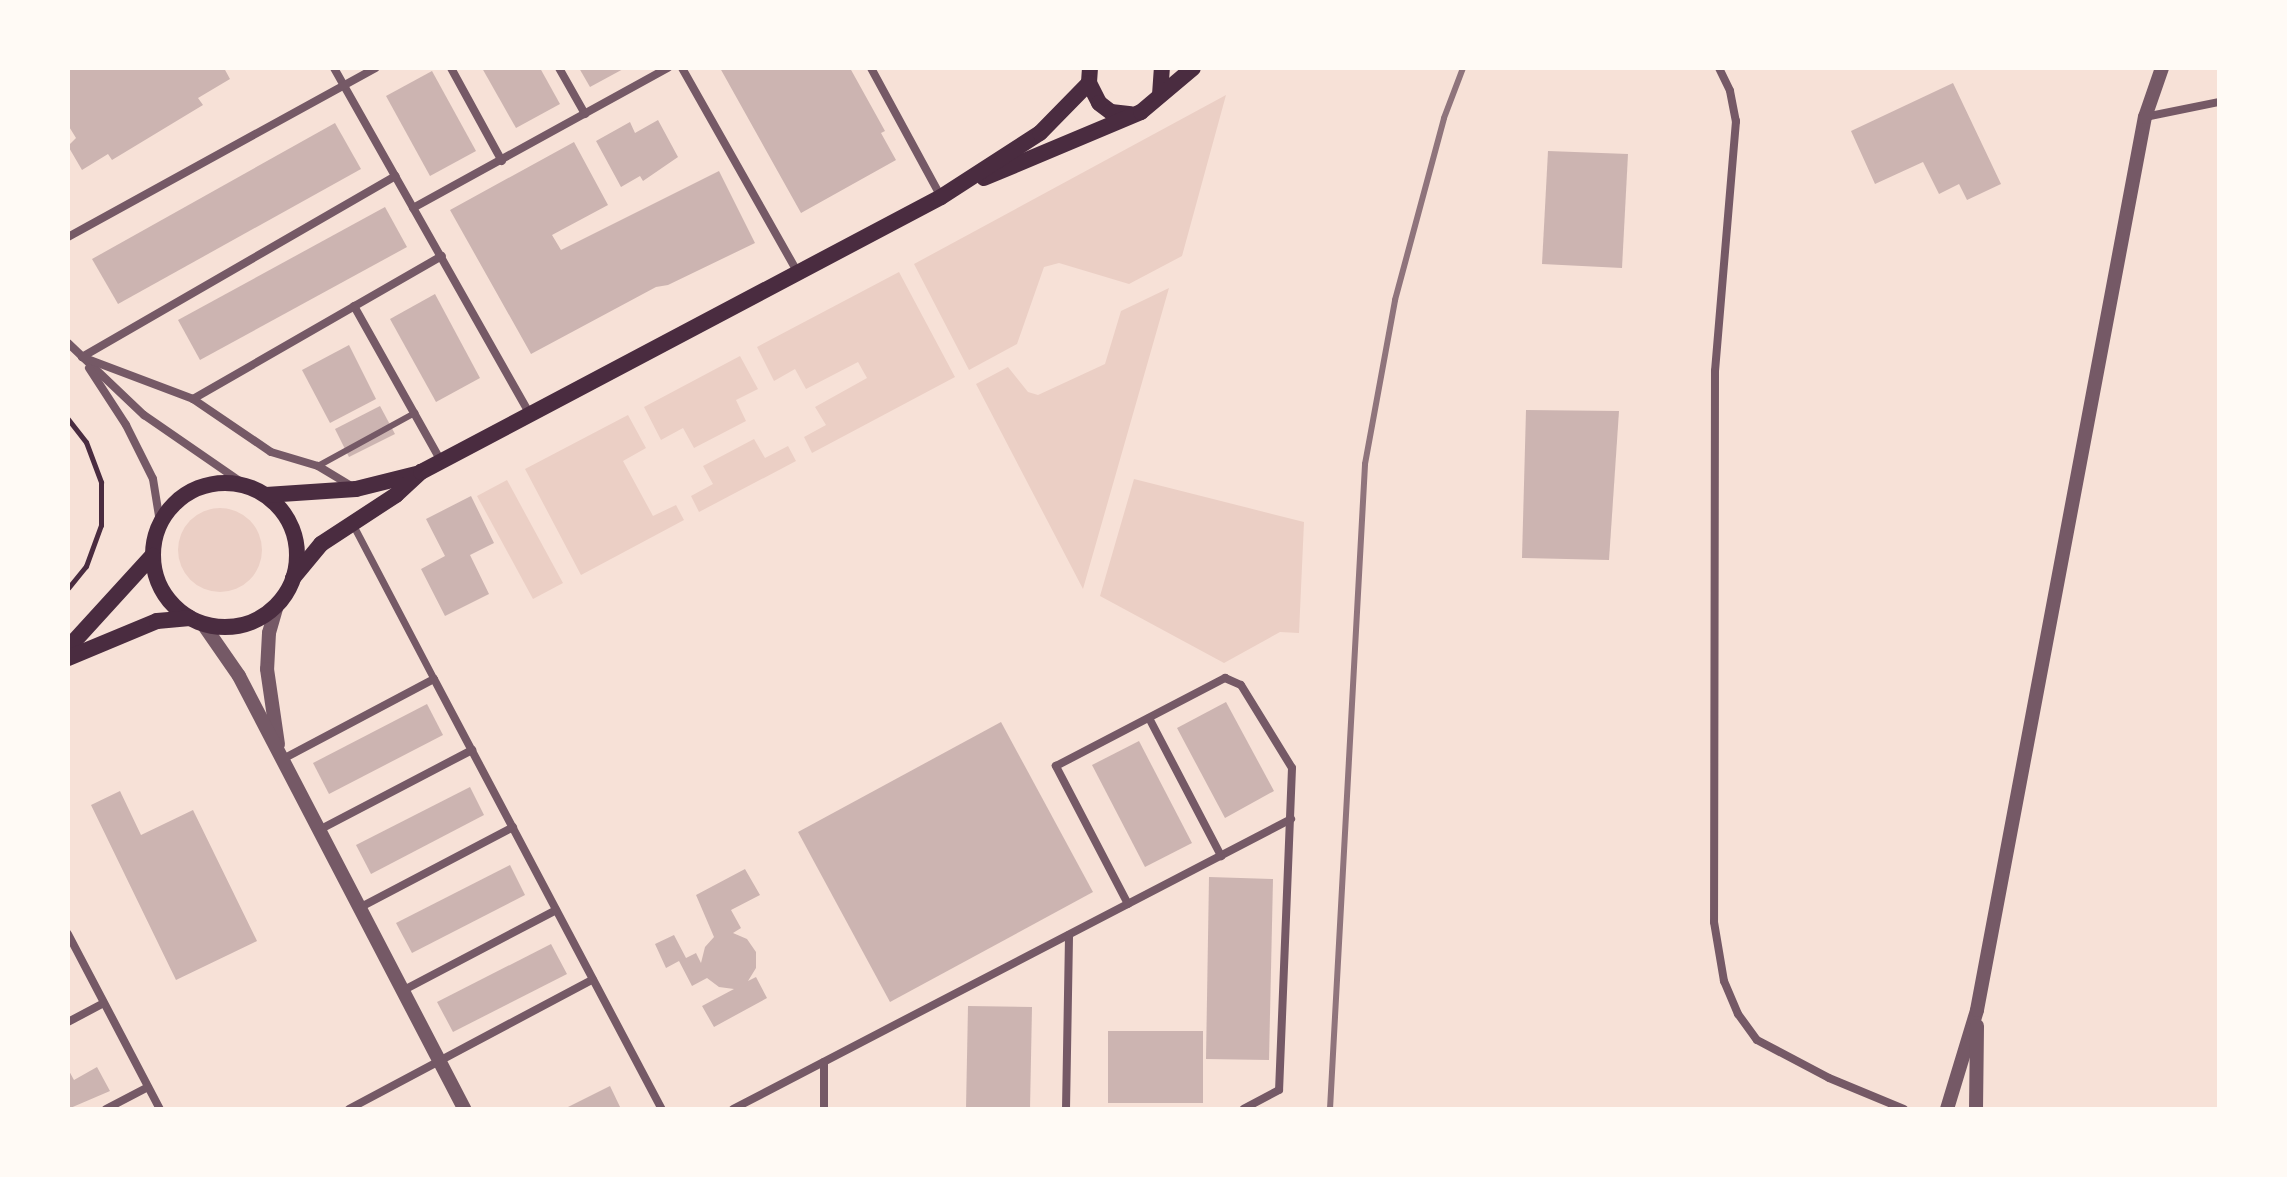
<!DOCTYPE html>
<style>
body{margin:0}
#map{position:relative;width:2287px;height:1177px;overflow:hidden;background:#f7e1d7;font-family:"Archivo Narrow",sans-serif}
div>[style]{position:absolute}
.green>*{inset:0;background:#ebcfc5}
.round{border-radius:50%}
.building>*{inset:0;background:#ccb4b1}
.path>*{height:5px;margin:-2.5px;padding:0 2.5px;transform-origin:2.5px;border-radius:2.5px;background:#4a2c40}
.service>*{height:6px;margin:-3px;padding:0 3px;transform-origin:3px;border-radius:3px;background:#755966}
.pedestrian>*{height:7px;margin:-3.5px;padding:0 3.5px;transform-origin:3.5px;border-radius:3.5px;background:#755966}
.minor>*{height:8px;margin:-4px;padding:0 4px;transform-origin:4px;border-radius:4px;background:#755966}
.tertiary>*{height:14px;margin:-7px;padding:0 7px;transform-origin:7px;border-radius:7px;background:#755966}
.secondary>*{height:16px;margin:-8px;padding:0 8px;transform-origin:8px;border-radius:8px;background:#4a2c40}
.secondary>.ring{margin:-8px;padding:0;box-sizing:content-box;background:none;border:16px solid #4a2c40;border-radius:50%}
.rail>*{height:6px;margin:-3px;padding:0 3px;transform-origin:3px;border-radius:3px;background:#8f747c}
span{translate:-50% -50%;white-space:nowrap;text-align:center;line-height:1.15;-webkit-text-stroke:8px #fffaf5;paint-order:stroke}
.frame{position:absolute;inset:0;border:70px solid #fffaf5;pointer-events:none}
</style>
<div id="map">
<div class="green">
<div style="clip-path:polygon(1226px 95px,1182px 256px,1129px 284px,1059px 263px,1044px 267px,1017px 344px,969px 370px,914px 264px)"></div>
<div style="clip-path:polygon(899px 272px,955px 377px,812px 453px,804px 437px,826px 425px,815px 407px,867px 378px,858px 362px,806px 389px,795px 369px,774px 381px,757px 347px)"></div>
<div style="clip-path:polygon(1169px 288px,1083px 589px,976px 384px,1008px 367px,1028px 392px,1038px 395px,1105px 364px,1121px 311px)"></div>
<div style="clip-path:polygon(740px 356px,758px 389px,736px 400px,746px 421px,694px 448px,683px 428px,661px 440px,644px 407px)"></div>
<div style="clip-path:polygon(628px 415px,646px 448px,623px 461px,653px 516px,676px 505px,684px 520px,581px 575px,525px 469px)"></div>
<div style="clip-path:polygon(754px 439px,765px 458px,788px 446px,796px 461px,699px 512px,691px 496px,713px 484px,703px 466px)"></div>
<div style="clip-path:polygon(1134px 479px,1304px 522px,1299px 633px,1280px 632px,1224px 663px,1100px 596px)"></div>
<div style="clip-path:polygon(507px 480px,563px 583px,533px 599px,477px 496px)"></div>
<div class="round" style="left:178px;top:508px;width:84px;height:84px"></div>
</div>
<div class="building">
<div style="clip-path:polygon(68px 68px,224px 68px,230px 79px,198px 98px,203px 105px,112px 160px,108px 154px,82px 170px,68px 146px,76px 138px,68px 125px)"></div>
<div style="clip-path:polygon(482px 68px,540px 68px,560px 104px,516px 128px)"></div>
<div style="clip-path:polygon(579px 68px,625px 68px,590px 87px)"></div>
<div style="clip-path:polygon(720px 68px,850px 68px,885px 131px,881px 133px,896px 160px,801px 213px)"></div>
<div style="clip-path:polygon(432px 71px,476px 151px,430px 176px,386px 96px)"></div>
<div style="clip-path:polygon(1953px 83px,2001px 184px,1967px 200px,1959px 184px,1939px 194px,1923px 162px,1875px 184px,1851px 131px)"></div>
<div style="clip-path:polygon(658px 120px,678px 157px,643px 181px,640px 176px,621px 187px,596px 141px,630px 122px,635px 133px)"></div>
<div style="clip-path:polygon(335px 123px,361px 169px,118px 304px,92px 259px)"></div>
<div style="clip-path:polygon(574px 142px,608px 205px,552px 235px,561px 250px,719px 171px,755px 243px,668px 285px,656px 287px,531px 354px,450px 210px)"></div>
<div style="clip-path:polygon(1548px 151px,1628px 154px,1622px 268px,1542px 264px)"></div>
<div style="clip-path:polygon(385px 207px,407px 247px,200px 360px,178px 320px)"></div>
<div style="clip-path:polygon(435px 294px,480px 378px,436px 402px,390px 319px)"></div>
<div style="clip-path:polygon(349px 345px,376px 399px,330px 423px,302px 370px)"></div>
<div style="clip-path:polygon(380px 406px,395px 434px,349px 457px,335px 429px)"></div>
<div style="clip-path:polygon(1526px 410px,1619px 411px,1609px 560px,1522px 558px)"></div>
<div style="clip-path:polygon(471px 496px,494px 543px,470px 555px,489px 594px,445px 616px,421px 569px,445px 556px,426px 519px)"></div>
<div style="clip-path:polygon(1226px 702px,1274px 791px,1225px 818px,1177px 728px)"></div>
<div style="clip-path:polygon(427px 704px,443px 735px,329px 794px,313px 763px)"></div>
<div style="clip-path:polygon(1001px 722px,1093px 892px,890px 1002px,798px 832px)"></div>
<div style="clip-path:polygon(1139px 741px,1192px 843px,1145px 867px,1092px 765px)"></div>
<div style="clip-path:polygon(470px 787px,484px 815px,371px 874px,356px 845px)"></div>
<div style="clip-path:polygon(120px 791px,141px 835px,193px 810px,257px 941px,176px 980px,91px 805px)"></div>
<div style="clip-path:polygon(510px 865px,525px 895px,412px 953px,396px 923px)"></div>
<div style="clip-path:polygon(745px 869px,760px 895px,731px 910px,741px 928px,733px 933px,747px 939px,756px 952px,756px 968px,748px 981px,756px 977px,767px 998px,714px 1027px,702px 1006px,734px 989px,719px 987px,707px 978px,692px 986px,679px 961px,666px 968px,655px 944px,674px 935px,686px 958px,696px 953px,701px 963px,705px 947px,714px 937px,696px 895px)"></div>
<div style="clip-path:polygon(1209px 877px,1273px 879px,1269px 1060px,1206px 1059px)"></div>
<div style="clip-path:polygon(551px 944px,567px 974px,453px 1032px,437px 1002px)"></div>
<div style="clip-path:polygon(968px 1006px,1032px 1007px,1030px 1109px,966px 1109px)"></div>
<div style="clip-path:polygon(1108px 1031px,1203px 1031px,1203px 1103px,1108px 1103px)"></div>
<div style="clip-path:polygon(97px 1067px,110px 1091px,68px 1109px,68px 1069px,74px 1080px)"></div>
<div style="clip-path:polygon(610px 1086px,621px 1109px,564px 1109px)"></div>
</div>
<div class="path">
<div style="left:68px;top:419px;width:29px;rotate:52deg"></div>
<div style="left:86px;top:442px;width:43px;rotate:69.4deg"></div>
<div style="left:101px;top:482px;width:43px;rotate:90deg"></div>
<div style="left:101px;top:525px;width:44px;rotate:110.1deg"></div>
<div style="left:86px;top:566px;width:28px;rotate:129deg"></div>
</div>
<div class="service">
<div style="left:318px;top:466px;width:111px;rotate:-28.7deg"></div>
</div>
<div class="pedestrian">
<div style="left:353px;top:525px;width:174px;rotate:62.3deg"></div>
</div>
<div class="minor">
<div style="left:334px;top:68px;width:395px;rotate:60.5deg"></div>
<div style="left:451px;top:68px;width:106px;rotate:61.3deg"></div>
<div style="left:559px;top:68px;width:53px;rotate:60.5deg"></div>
<div style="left:682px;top:68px;width:233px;rotate:60.5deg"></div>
<div style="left:871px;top:68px;width:147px;rotate:61.5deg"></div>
<div style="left:1719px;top:68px;width:25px;rotate:64deg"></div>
<div style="left:1730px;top:91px;width:31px;rotate:79deg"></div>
<div style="left:1736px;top:121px;width:251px;rotate:94.8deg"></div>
<div style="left:1715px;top:371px;width:551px;rotate:90.1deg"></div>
<div style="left:1714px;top:922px;width:60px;rotate:80.4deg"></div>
<div style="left:1724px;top:981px;width:36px;rotate:67deg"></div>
<div style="left:1738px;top:1014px;width:32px;rotate:54deg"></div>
<div style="left:1757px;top:1040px;width:81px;rotate:27.8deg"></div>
<div style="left:1829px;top:1078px;width:81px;rotate:22.5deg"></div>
<div style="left:2145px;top:117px;width:76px;rotate:-11.5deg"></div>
<div style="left:413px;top:208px;width:291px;rotate:-28.8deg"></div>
<div style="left:68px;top:237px;width:351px;rotate:-28.8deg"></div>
<div style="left:354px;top:306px;width:178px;rotate:60.7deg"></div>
<div style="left:68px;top:343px;width:105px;rotate:43.5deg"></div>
<div style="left:144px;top:415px;width:125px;rotate:34.6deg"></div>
<div style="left:82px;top:357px;width:362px;rotate:-30deg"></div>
<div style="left:82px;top:357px;width:119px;rotate:20.7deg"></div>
<div style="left:193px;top:399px;width:94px;rotate:34.2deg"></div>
<div style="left:271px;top:452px;width:49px;rotate:16.6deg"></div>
<div style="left:318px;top:466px;width:41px;rotate:31deg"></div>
<div style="left:89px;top:368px;width:68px;rotate:57deg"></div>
<div style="left:126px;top:425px;width:60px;rotate:63.4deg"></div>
<div style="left:153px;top:479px;width:44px;rotate:80.8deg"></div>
<div style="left:193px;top:399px;width:287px;rotate:-29.9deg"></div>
<div style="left:1149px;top:718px;width:156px;rotate:62.4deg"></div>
<div style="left:281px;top:760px;width:173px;rotate:-27.9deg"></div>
<div style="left:434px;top:679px;width:487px;rotate:62.1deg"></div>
<div style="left:319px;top:830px;width:173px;rotate:-27.6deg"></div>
<div style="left:1128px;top:904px;width:156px;rotate:-117.6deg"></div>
<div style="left:1056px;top:766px;width:191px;rotate:-27.5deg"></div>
<div style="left:1225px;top:678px;width:17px;rotate:24deg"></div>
<div style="left:1241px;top:685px;width:97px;rotate:58.4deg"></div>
<div style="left:1292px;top:768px;width:322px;rotate:92.3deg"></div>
<div style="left:1279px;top:1090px;width:40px;rotate:152deg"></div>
<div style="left:359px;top:908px;width:174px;rotate:-27.7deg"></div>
<div style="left:68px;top:934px;width:198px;rotate:62.3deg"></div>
<div style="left:402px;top:991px;width:174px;rotate:-27.7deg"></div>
<div style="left:68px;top:1022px;width:40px;rotate:-28deg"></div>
<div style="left:106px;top:1109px;width:47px;rotate:-27.6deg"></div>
<div style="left:349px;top:1109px;width:276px;rotate:-28deg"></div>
<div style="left:733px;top:1109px;width:629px;rotate:-27.46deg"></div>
<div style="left:824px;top:1109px;width:47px;rotate:-90deg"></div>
<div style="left:1066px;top:1109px;width:174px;rotate:-89deg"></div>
</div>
<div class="tertiary">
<div style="left:277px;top:605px;width:29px;rotate:106deg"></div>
<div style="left:269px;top:633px;width:36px;rotate:93deg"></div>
<div style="left:267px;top:669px;width:76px;rotate:81.7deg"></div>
<div style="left:203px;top:624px;width:63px;rotate:55.3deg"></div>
<div style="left:239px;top:676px;width:488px;rotate:62.5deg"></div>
<div style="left:1947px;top:1109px;width:103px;rotate:-73.1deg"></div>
<div style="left:1977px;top:1010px;width:909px;rotate:-79.35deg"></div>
<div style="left:2145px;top:117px;width:52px;rotate:-70.9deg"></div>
<div style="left:1976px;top:1109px;width:83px;rotate:-89.3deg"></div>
</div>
<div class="secondary">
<div style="left:1090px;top:68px;width:15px;rotate:94deg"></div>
<div style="left:1089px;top:83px;width:22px;rotate:63deg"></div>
<div style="left:1099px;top:103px;width:15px;rotate:37deg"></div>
<div style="left:1111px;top:112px;width:20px;rotate:6deg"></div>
<div style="left:1160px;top:95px;width:27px;rotate:-86deg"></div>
<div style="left:984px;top:178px;width:170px;rotate:-22.8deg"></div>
<div style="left:1141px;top:112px;width:68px;rotate:-40.2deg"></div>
<div class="ring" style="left:153px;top:483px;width:128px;height:128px"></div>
<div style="left:266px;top:495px;width:90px;rotate:-3.8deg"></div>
<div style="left:356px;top:489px;width:62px;rotate:-14deg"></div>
<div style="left:293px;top:578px;width:44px;rotate:-50.5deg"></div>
<div style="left:321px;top:544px;width:90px;rotate:-33.2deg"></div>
<div style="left:396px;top:495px;width:34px;rotate:-43deg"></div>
<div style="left:421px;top:472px;width:588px;rotate:-27.87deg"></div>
<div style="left:941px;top:197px;width:118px;rotate:-32.9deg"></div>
<div style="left:1040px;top:133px;width:70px;rotate:-45.6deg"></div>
<div style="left:68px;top:648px;width:125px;rotate:-47.6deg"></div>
<div style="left:68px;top:658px;width:96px;rotate:-22.6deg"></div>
<div style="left:157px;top:621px;width:33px;rotate:-5deg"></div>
</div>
<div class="rail">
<div style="left:1330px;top:1109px;width:646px;rotate:-86.89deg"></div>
<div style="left:1365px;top:464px;width:167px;rotate:-79.6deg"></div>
<div style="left:1395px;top:300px;width:188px;rotate:-74.9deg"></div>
<div style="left:1444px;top:118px;width:53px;rotate:-69.2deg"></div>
</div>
<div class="frame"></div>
</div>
